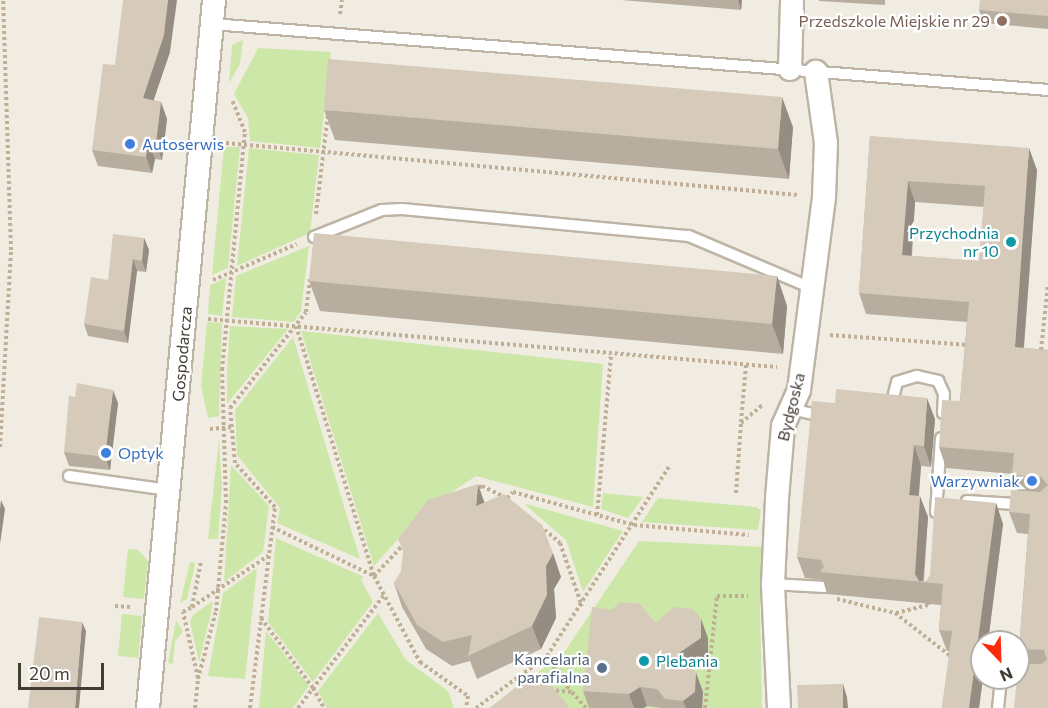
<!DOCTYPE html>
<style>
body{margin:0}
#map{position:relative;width:1048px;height:708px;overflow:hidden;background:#f1ece2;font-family:Commissioner,sans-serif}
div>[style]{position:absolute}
.green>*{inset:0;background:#cde7a9}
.path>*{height:4px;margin-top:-2px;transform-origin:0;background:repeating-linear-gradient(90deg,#beaf96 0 3px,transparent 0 6px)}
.roads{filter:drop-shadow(2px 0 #bdb4a5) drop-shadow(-2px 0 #bdb4a5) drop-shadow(0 2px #bdb4a5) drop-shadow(0 -2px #bdb4a5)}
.lane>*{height:10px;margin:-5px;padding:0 5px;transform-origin:5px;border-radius:5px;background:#fff}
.street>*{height:22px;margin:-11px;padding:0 11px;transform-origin:11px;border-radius:11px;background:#fff}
.wall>*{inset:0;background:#b8aea0}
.shaded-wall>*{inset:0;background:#968d82}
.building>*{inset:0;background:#d6caba}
.dots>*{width:16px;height:16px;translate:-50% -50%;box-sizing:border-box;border:3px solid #fff;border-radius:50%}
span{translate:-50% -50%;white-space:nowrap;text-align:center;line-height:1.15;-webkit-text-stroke:4.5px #fff;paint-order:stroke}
.education-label{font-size:16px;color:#785e54}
.right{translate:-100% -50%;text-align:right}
.shop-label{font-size:16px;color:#366cbe}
.left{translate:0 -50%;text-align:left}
.culture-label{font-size:16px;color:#0d838f}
.street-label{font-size:16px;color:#433c33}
.service-label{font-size:16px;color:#4e5e75}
.north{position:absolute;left:970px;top:630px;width:60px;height:60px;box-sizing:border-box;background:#fff;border:2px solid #b4b1ad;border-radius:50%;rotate:157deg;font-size:16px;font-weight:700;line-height:24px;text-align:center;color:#433c33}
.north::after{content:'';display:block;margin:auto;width:21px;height:27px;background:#fd2b0e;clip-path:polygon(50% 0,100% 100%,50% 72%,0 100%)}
.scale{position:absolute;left:18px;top:663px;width:86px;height:27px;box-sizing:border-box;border:3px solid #433c33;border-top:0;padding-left:8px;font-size:18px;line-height:21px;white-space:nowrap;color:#433c33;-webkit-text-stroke:4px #fff;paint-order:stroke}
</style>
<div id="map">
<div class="green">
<div style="clip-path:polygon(243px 40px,240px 64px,229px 83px,232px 45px)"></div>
<div style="clip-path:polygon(258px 48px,331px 52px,320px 148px,250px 141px,248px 118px,234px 94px)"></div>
<div style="clip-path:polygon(224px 147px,240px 147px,228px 268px,212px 275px)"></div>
<div style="clip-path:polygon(249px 148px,319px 155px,310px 233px,237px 266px)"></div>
<div style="clip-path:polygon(309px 246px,301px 311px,294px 322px,232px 317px,236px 276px)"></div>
<div style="clip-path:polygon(226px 278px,222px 316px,208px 314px,210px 285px)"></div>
<div style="clip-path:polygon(207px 322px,222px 323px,219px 416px,208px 418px,201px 386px)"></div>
<div style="clip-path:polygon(230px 326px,288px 329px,227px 404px,227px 369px)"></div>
<div style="clip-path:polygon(301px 331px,603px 364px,593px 507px,476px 476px,423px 511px,374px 566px)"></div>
<div style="clip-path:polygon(293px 337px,360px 559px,277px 523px,280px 508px,237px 455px,235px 410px)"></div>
<div style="clip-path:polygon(219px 439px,222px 486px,218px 539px,208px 539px)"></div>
<div style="clip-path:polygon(231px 465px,269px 506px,263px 552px,224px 582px)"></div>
<div style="clip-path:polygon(603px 493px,643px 497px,628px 518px,601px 509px)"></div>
<div style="clip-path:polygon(658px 498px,756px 507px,761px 510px,758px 530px,642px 522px)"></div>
<div style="clip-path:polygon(523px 503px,623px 531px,583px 592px,566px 540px)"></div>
<div style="clip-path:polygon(276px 538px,364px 577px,361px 580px,373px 602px,313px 682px,268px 622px)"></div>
<div style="clip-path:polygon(639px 541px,764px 547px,760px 603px,762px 708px,489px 708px,563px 654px)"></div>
<div style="clip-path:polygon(128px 549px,138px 550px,148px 561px,144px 599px,123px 597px)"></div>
<div style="clip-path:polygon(190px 562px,195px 563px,192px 578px,187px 599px,180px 603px)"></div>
<div style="clip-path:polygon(257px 568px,245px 679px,208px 676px,223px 593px)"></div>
<div style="clip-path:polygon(213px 601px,211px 613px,199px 662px,190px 622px,193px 615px)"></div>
<div style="clip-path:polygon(378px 613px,406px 660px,448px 691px,454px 708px,327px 708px,318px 691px)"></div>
<div style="clip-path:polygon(122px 614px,142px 616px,138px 658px,118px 656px)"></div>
<div style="clip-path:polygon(176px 620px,183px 632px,175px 641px,173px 664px,168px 663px)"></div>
<div style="clip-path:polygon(266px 631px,309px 686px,293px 708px,259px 708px)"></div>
</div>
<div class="path">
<div style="left:340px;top:14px;width:14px;rotate:-82deg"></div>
<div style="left:226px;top:143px;width:574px;rotate:5.19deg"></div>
<div style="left:316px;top:214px;width:101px;rotate:-83.2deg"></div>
<div style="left:213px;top:280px;width:91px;rotate:-23.2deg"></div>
<div style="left:208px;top:319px;width:571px;rotate:4.82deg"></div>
<div style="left:296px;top:326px;width:262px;rotate:72.7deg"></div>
<div style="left:374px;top:576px;width:98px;rotate:61.9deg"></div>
<div style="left:420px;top:662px;width:59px;rotate:35.3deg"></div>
<div style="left:468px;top:696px;width:12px;rotate:99deg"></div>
<div style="left:830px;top:335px;width:139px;rotate:4.1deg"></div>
<div style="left:1041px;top:350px;width:66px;rotate:-83.9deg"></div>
<div style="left:741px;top:422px;width:57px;rotate:-85deg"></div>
<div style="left:210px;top:429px;width:22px;rotate:-5deg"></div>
<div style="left:0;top:447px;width:197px;rotate:-86.8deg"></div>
<div style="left:11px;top:250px;width:250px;rotate:-91.8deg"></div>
<div style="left:474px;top:490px;width:9px;rotate:-27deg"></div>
<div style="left:482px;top:486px;width:28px;rotate:26deg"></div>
<div style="left:507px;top:498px;width:8px;rotate:-45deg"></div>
<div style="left:513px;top:492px;width:125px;rotate:15.3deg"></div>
<div style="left:634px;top:525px;width:115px;rotate:5deg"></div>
<div style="left:736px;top:493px;width:70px;rotate:-85.9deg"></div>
<div style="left:741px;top:423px;width:30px;rotate:-40deg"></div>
<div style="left:597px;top:515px;width:161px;rotate:-85deg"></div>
<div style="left:540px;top:526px;width:26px;rotate:40deg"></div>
<div style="left:560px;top:543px;width:67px;rotate:70.8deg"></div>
<div style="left:272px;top:527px;width:113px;rotate:25.7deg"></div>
<div style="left:374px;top:576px;width:45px;rotate:-46.8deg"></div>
<div style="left:837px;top:599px;width:60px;rotate:13.6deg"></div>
<div style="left:895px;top:613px;width:73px;rotate:37.8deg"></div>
<div style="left:115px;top:606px;width:16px;rotate:4deg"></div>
<div style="left:192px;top:607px;width:92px;rotate:-33.9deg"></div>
<div style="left:896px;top:613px;width:33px;rotate:-14deg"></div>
<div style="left:928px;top:605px;width:5px;rotate:-79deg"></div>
<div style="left:261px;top:618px;width:87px;rotate:53.4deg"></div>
<div style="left:313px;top:688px;width:23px;rotate:61deg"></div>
<div style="left:547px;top:656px;width:43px;rotate:56.3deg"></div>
<div style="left:198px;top:678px;width:68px;rotate:-102.8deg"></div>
<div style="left:183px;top:612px;width:10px;rotate:-29deg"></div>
<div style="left:192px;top:607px;width:47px;rotate:-78.9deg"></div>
<div style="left:550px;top:690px;width:22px;rotate:5deg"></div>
<div style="left:572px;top:692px;width:21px;rotate:49deg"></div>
<div style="left:195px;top:708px;width:29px;rotate:-84deg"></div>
<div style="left:198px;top:679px;width:70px;rotate:-75.2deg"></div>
<div style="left:216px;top:611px;width:108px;rotate:-84.7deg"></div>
<div style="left:226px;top:503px;width:133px;rotate:-91.7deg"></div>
<div style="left:222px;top:370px;width:239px;rotate:-84.5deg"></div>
<div style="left:245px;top:132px;width:35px;rotate:-112deg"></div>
<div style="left:250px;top:708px;width:203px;rotate:-82.9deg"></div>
<div style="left:275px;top:507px;width:59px;rotate:-132.3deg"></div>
<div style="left:235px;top:463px;width:55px;rotate:-95.2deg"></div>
<div style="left:230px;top:408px;width:122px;rotate:-51.6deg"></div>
<div style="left:306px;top:312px;width:34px;rotate:-83deg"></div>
<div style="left:298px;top:708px;width:142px;rotate:-52.7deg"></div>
<div style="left:476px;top:708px;width:88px;rotate:-36.2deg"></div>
<div style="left:547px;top:656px;width:225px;rotate:-57.2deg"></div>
<div style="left:705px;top:708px;width:113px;rotate:-83.9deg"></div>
<div style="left:717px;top:596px;width:31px"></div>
</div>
<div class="roads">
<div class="lane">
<div style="left:212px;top:24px;width:839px;rotate:4.51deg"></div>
<div style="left:314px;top:237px;width:73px;rotate:-21.7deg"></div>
<div style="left:382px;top:210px;width:20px;rotate:-3deg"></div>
<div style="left:402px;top:209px;width:288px;rotate:5.4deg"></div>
<div style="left:689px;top:236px;width:130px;rotate:23deg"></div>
<div style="left:891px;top:406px;width:25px;rotate:-76deg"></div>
<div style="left:897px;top:382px;width:21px;rotate:-17deg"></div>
<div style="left:917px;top:376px;width:22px;rotate:13deg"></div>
<div style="left:938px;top:381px;width:14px;rotate:65deg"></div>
<div style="left:944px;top:394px;width:19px;rotate:93deg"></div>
<div style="left:791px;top:409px;width:32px;rotate:13deg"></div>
<div style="left:69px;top:476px;width:101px;rotate:8deg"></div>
<div style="left:967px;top:501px;width:81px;rotate:3.5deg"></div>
<div style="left:936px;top:512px;width:74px;rotate:-86.1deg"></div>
<div style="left:773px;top:584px;width:51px;rotate:3.4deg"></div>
<div style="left:998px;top:708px;width:30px;rotate:-84deg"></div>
</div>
<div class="street">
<div style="left:790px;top:69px;width:69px;rotate:-88.3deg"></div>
<div style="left:148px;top:708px;width:711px;rotate:-84.67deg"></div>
<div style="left:779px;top:708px;width:124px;rotate:-92.8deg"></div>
<div style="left:773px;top:584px;width:86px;rotate:-87.3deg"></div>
<div style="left:777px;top:498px;width:72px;rotate:-85.2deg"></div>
<div style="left:783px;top:426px;width:39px;rotate:-66deg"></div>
<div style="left:799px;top:390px;width:195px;rotate:-82.6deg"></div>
<div style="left:824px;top:197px;width:54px;rotate:-87.9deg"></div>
<div style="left:826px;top:143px;width:72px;rotate:-98deg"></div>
</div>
</div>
<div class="wall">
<div style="clip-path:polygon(621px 0,742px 0,741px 10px)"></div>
<div style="clip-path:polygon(819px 0,885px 0,885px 5px,819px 1px)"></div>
<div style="clip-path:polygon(1048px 0,1048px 29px,984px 23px,979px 10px)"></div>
<div style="clip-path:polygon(170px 52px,153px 100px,161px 102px,167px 119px,162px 160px,155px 159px,152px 173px,98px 166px,92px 150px)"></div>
<div style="clip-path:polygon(324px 110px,793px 127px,789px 179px,335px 140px)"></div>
<div style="clip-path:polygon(evenodd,870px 136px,1037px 170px,1024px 348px,1048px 350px,1048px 708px,1025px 664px,1019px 649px,1028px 534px,1017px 533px,1009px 512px,1018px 491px,1012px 474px,946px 468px,939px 447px,960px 401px,967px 322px,866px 314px,859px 293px,870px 136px,915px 202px,984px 207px,979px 261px,912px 256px,915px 202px)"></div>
<div style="clip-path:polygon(144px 238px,149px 250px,146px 272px,137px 271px,128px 343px,88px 336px,84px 324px,108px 280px)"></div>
<div style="clip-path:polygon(777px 276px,787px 306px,783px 354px,320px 311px,309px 281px)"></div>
<div style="clip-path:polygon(118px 403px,110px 470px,69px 466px,64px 452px)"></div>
<div style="clip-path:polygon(935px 419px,931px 467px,921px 466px,919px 496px,928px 517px,924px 581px,926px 581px,996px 503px,1003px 524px,988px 642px,982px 642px,982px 678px,983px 678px,979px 708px,942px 708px,950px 651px,947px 651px,939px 630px,941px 605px,827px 594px,823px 580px,805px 578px,797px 557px)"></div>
<div style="clip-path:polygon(484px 502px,561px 577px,554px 589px,556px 618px,541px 649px,477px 679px,470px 661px,452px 666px,426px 649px,402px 607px,394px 583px)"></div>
<div style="clip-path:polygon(656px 623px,708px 638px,708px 657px,692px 668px,696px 673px,703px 692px,702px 708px,662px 708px,647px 706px,643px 708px,589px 708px,583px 691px)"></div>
</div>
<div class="shaded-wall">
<div style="clip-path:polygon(168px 0,177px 0,170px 52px,149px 114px,143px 98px)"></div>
<div style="clip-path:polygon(738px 0,742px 0,741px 10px)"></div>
<div style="clip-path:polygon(782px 97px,793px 127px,789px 179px,778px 149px)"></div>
<div style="clip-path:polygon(161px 102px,167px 119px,162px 160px,156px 143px)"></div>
<div style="clip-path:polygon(148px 142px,155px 159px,152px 173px,146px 157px)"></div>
<div style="clip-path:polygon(1029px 148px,1037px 170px,1022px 369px,1015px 347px)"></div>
<div style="clip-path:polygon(908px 181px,915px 202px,910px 276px,902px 255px)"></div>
<div style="clip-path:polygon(144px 238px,149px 250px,146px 272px,142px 261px)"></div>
<div style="clip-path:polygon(133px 259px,137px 271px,128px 343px,124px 331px)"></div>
<div style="clip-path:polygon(777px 276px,787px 306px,783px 354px,772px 324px)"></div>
<div style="clip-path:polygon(113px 390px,118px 403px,110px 470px,105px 457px)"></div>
<div style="clip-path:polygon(927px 398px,935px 419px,931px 467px,924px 446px)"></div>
<div style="clip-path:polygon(914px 445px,921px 466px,917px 516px,909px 495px)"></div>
<div style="clip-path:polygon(478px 484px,486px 507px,476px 506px)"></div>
<div style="clip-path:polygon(920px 496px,928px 517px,923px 582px,918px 582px,915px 574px)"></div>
<div style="clip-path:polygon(1px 500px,5px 509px,0 544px,0 509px)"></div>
<div style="clip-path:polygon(996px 503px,1003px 524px,988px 642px,982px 642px,982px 678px,983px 678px,979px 708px,969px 708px)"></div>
<div style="clip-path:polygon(553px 553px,561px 577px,554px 589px,556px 618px,541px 649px,532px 626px,546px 566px)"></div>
<div style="clip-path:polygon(701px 619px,708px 638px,708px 657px,686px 672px,679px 653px)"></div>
<div style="clip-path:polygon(82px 622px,86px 631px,79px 708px,75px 708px)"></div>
<div style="clip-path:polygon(696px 673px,703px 692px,702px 708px,686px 708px,683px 701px)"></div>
<div style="clip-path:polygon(843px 684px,847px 697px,848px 708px,843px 708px)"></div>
<div style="clip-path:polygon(640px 687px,647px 706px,643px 708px,634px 708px,629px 694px)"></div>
</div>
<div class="building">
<div style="clip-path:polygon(123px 0,168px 0,164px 35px,143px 98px,161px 102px,156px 143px,148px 142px,146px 157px,92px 150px,103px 64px,115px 65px)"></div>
<div style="clip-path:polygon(980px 0,1048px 0,1048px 16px,979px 10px)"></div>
<div style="clip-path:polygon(328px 59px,782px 97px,778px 149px,324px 110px)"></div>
<div style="clip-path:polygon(evenodd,870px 136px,1029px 148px,1015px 347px,1048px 350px,1048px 708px,1014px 708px,1017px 678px,1018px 678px,1018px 664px,1041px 664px,1047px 660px,1044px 650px,1019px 649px,1030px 514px,1009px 512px,1011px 490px,1040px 492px,1048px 485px,1041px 477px,1012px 475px,1014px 453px,939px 447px,942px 400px,960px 401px,969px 302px,859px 293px,870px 136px,908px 181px,985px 186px,979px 261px,902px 255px,908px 181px)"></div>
<div style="clip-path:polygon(314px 233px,777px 276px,772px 324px,309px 281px)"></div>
<div style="clip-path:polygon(113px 234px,144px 238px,142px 261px,133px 259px,124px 331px,84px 324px,91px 277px,108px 280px)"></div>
<div style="clip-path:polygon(77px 383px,113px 390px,105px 457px,64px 452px,69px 396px,75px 397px)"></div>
<div style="clip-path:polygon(836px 389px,927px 398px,924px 446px,914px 445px,909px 495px,920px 496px,915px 574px,919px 581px,926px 581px,930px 575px,935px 497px,996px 503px,969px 708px,971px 708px,942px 708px,952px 631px,939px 630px,943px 584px,820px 572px,824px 567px,821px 560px,797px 557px,812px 401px,835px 403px)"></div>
<div style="clip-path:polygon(478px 484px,476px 506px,504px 494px,542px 525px,553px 553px,546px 566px,547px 595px,532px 626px,468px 656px,472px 635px,443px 642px,417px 625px,394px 583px,401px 571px,403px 551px,398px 539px,428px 500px)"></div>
<div style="clip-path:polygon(621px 602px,640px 604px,656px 623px,674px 607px,693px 609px,701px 619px,701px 638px,679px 653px,696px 673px,695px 692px,683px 701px,665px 699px,657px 689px,640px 687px,629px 694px,583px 691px,592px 607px,611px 610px)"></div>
<div style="clip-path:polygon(39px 617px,82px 622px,75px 708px,28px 708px)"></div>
<div style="clip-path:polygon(528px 677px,545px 678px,570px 708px,490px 708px)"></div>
<div style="clip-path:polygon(843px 684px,843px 708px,798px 708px,797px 685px)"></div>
</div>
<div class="dots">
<div style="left:1002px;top:21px;background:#8d6e63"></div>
<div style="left:130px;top:144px;background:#3f7fe0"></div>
<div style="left:1011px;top:242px;background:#0f9aa8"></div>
<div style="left:106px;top:453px;background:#3f7fe0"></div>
<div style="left:1032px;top:481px;background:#3f7fe0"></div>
<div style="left:644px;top:661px;background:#0f9aa8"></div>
<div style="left:602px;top:668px;background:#5c6f8a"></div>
</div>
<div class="education-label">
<span class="right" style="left:990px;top:21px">Przedszkole Miejskie nr 29</span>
</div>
<div class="shop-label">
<span class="left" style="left:142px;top:144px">Autoserwis</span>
<span class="left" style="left:118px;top:453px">Optyk</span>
<span class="right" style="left:1020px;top:481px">Warzywniak</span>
</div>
<div class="culture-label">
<span class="right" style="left:999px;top:242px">Przychodnia<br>nr 10</span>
<span class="left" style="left:656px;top:661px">Plebania</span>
</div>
<div class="street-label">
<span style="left:182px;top:354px;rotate:-85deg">Gospodarcza</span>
<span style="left:791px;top:407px;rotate:-76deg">Bydgoska</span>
</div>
<div class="service-label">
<span class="right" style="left:590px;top:668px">Kancelaria<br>parafialna</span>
</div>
<div class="north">N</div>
<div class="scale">20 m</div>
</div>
